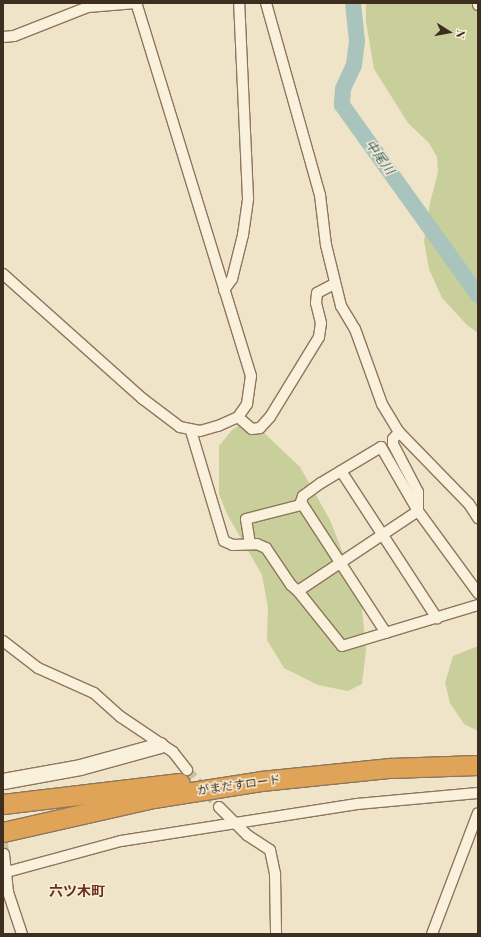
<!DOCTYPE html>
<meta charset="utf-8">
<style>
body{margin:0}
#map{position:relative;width:481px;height:937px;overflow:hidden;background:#f0e4c8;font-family:"Playfair Display","Noto Sans JP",serif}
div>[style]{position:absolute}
.green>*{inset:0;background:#c9cf9b}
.river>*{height:16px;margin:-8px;padding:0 8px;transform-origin:8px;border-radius:8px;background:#a9c4bc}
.street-tunnel>*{height:10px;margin-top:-5px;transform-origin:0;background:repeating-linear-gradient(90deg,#ccc0a6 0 10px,transparent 0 15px)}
.roads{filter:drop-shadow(1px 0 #8d765c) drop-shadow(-1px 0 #8d765c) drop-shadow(0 1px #8d765c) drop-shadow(0 -1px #8d765c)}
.street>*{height:10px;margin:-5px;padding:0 5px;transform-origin:5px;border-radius:5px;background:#faf1dc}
.secondary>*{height:15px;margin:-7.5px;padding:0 7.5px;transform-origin:7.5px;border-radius:7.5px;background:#faf1dc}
.highway>*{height:19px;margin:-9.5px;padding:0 9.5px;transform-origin:9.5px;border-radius:9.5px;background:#e0a458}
span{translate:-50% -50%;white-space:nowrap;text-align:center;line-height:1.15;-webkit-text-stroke:3px #f7eed8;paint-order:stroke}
.street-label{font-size:12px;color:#3d2e20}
.water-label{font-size:13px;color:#2f5d5a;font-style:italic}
.quarter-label{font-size:14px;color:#6b2e1e;font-weight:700}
.frame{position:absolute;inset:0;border:4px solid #3d2e20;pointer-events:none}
.north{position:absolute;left:429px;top:12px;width:40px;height:40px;-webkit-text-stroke:3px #f7eed8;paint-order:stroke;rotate:101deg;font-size:11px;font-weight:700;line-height:16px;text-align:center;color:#3d2e20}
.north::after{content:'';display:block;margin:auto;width:14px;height:18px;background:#3d2e20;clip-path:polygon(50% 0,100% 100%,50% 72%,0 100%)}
</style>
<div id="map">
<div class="green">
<div style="clip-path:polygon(366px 3px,478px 3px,478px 333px,467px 325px,442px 298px,429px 269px,424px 241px,430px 203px,438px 172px,437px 157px,429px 143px,408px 123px,374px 69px,366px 22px)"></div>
<div style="clip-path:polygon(243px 423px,261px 430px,300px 467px,330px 520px,361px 599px,366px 650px,362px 684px,348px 691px,318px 685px,284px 668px,267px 640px,268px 608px,262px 575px,227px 514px,219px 494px,219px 446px,232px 430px)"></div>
<div style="clip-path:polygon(478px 646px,478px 731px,464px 724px,450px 703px,445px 683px,453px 656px)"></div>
</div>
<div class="river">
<div style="left:353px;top:3px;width:38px;rotate:84deg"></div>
<div style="left:357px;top:41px;width:24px;rotate:97deg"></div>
<div style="left:354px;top:65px;width:26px;rotate:115deg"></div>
<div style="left:343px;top:89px;width:16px;rotate:94deg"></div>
<div style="left:342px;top:105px;width:234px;rotate:54.4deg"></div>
</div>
<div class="street-tunnel">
<div style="left:187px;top:770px;width:49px;rotate:49.1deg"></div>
<div style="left:3px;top:843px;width:11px;rotate:85deg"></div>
</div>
<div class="roads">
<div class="street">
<div style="left:266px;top:3px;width:199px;rotate:74.3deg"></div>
<div style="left:320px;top:195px;width:50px;rotate:83.2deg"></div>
<div style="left:326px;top:245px;width:63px;rotate:76.2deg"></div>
<div style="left:341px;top:306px;width:27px;rotate:59deg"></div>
<div style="left:355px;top:329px;width:80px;rotate:70.2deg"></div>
<div style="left:382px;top:404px;width:33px;rotate:59deg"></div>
<div style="left:399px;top:432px;width:100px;rotate:45.8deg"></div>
<div style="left:469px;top:504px;width:17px;rotate:57deg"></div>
<div style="left:478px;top:3px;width:2px;rotate:90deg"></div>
<div style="left:3px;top:37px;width:11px;rotate:-5deg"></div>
<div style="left:14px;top:36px;width:79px;rotate:-21.4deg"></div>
<div style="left:88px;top:7px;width:48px;rotate:-4.8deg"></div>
<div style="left:3px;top:274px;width:188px;rotate:41.8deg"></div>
<div style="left:143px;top:399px;width:46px;rotate:37.1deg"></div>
<div style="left:180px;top:427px;width:20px;rotate:11deg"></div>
<div style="left:200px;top:431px;width:19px;rotate:-16deg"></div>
<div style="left:218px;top:426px;width:22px;rotate:-24deg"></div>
<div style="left:238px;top:417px;width:16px;rotate:-55deg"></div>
<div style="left:247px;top:404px;width:28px;rotate:-82deg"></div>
<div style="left:251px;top:376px;width:390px;rotate:-107.1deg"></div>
<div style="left:224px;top:290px;width:14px;rotate:-54deg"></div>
<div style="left:232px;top:279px;width:45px;rotate:-76deg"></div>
<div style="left:243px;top:235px;width:37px;rotate:-82deg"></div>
<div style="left:248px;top:198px;width:195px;rotate:-92.6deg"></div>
<div style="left:238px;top:417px;width:18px;rotate:41deg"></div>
<div style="left:252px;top:429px;width:8px;rotate:-7deg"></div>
<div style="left:260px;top:428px;width:15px;rotate:-48deg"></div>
<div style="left:270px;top:417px;width:94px;rotate:-58.5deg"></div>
<div style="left:319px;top:337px;width:14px;rotate:-82deg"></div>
<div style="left:321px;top:323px;width:21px;rotate:-104deg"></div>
<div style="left:316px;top:303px;width:10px;rotate:-84deg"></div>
<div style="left:317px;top:293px;width:19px;rotate:-28deg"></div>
<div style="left:191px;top:431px;width:115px;rotate:73.3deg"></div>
<div style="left:224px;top:541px;width:10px;rotate:24deg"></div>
<div style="left:233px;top:545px;width:24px;rotate:-2deg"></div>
<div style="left:257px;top:544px;width:10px;rotate:24deg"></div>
<div style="left:266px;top:548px;width:45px;rotate:56deg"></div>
<div style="left:291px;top:585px;width:9px;rotate:41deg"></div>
<div style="left:298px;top:591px;width:70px;rotate:51.3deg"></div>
<div style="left:342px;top:646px;width:142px;rotate:-16.8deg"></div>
<div style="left:341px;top:471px;width:176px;rotate:56.9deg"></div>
<div style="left:250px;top:544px;width:25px;rotate:-99deg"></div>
<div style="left:246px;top:519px;width:57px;rotate:-14.3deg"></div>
<div style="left:298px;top:591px;width:144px;rotate:-33.7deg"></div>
<div style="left:418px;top:511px;width:19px;rotate:-90deg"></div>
<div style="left:418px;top:492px;width:54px;rotate:-117.5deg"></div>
<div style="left:393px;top:444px;width:5px;rotate:-90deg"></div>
<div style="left:393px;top:439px;width:9px;rotate:-49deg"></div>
<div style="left:386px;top:633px;width:156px;rotate:-123deg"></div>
<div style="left:301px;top:502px;width:6px;rotate:-72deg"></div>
<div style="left:303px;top:496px;width:22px;rotate:-36deg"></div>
<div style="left:321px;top:483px;width:70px;rotate:-31deg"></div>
<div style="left:381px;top:447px;width:74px;rotate:60deg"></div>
<div style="left:418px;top:511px;width:102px;rotate:53.8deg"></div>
<div style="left:3px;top:641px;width:44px;rotate:37.6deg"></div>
<div style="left:38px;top:668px;width:61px;rotate:24.1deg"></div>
<div style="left:94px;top:693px;width:36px;rotate:42deg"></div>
<div style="left:121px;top:717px;width:63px;rotate:33.9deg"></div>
<div style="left:173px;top:752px;width:23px;rotate:52deg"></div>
<div style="left:219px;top:807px;width:40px;rotate:45deg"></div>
<div style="left:247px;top:835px;width:27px;rotate:33deg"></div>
<div style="left:270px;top:850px;width:25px;rotate:78deg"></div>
<div style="left:275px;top:874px;width:60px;rotate:89deg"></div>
<div style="left:4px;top:854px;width:38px;rotate:84deg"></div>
<div style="left:8px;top:892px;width:44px;rotate:71.6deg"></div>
<div style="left:3px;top:873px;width:122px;rotate:-15.2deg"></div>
<div style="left:121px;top:841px;width:239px;rotate:-8.9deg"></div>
<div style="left:357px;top:804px;width:121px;rotate:-5.2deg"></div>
<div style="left:432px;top:934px;width:129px;rotate:-69.2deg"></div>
</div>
<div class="secondary">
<div style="left:3px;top:781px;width:78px;rotate:-10.3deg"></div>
<div style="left:80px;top:767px;width:83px;rotate:-15.4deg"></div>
</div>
<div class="highway">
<div style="left:3px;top:804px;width:178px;rotate:-6.8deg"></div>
<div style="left:3px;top:832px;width:154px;rotate:-12.8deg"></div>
<div style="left:153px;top:798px;width:109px;rotate:-8.9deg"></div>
<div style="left:261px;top:781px;width:130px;rotate:-5.8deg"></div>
<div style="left:390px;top:768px;width:88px;rotate:-2deg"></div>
</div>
</div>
<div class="street-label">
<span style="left:239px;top:785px;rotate:-8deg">がまだすロード</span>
</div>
<div class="water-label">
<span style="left:380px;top:157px;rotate:54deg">中尾川</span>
</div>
<div class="quarter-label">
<span style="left:77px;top:891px">六ツ木町</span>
</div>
<div class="frame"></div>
<div class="north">N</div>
</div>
